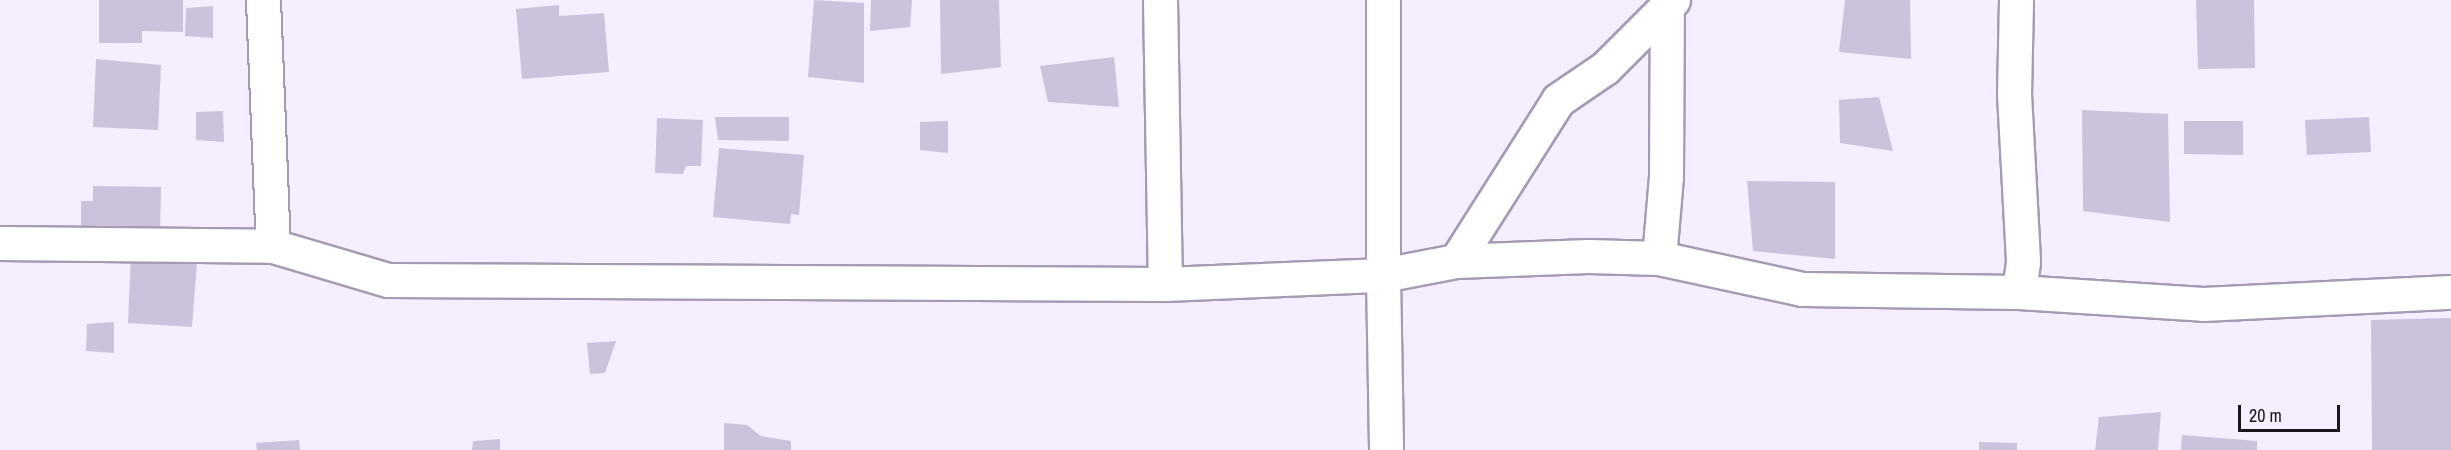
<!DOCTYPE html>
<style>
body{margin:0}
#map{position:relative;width:2451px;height:450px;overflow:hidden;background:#f5eefe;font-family:"Archivo Narrow",sans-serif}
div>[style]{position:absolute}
.building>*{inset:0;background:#ccc2db}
.roads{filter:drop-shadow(2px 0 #a59bb3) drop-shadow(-2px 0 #a59bb3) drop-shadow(0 2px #a59bb3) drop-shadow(0 -2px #a59bb3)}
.minor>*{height:33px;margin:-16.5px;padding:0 16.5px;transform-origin:16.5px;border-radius:16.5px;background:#fff}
span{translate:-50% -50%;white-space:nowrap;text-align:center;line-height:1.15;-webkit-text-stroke:6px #f5eefe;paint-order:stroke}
.scale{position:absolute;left:2238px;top:405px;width:102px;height:27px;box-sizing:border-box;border:3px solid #18151d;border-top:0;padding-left:8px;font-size:18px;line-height:21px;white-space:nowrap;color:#18151d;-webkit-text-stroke:4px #f5eefe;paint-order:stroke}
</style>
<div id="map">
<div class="building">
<div style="clip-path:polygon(99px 0,183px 0,183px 32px,142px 31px,142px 43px,99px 43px)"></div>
<div style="clip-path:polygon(814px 0,864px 3px,864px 83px,808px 77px)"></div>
<div style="clip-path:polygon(871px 0,912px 0,910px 27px,870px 31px)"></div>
<div style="clip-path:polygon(940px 0,999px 0,1001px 67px,941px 74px)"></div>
<div style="clip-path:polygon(1845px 0,1910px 0,1911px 59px,1839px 52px)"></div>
<div style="clip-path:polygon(2196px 0,2254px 0,2255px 68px,2198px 69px)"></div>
<div style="clip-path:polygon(559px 5px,559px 16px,604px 13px,609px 72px,522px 79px,516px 9px)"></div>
<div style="clip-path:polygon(213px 6px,213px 38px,185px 36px,186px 8px)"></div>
<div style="clip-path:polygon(1114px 57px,1119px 107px,1048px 102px,1040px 66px)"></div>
<div style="clip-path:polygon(96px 59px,161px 65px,158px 130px,93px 127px)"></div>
<div style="clip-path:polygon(1879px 97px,1893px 151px,1840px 143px,1839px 100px)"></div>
<div style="clip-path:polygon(2082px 110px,2168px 114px,2170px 222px,2083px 211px)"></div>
<div style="clip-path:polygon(223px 111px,224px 142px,196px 140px,196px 112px)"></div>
<div style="clip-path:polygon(715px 117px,789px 117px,789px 141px,718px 140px)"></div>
<div style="clip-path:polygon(2369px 117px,2371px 152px,2307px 155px,2305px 120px)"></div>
<div style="clip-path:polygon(657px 118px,703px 120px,701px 166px,686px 166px,683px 174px,655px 173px)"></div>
<div style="clip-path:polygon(948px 121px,948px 153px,920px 150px,920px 122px)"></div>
<div style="clip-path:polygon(2184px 121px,2243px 121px,2243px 155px,2184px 154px)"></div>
<div style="clip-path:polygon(719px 148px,804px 155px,799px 215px,791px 214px,790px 224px,713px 217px)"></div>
<div style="clip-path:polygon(1747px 181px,1835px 182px,1835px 259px,1753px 251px)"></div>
<div style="clip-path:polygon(93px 186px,161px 187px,160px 236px,81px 234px,81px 201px,93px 201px)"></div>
<div style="clip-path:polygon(131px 255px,197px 262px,192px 327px,128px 323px)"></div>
<div style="clip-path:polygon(2451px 318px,2451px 450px,2372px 450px,2371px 320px)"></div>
<div style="clip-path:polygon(114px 322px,114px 353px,86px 351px,87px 324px)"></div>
<div style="clip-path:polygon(616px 341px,605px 373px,590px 374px,587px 343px)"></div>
<div style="clip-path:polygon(2161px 412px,2158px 450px,2095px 450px,2099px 417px)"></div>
<div style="clip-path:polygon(724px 423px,747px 425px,761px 436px,791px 441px,791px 450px,724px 450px)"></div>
<div style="clip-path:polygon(2182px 435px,2257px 441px,2257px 450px,2181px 450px)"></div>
<div style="clip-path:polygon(500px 439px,500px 450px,472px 450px,473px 441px)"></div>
<div style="clip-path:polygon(299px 440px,300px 450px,257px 450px,256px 443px)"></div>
<div style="clip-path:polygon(1979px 442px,2017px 443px,2017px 450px,1979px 450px)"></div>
</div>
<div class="roads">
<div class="minor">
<div style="left:263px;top:0;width:246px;rotate:87.7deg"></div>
<div style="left:273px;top:246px;width:120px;rotate:16.5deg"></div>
<div style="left:388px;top:280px;width:777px;rotate:0.29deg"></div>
<div style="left:1165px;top:284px;width:218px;rotate:-2.4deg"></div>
<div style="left:1383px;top:275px;width:175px;rotate:89deg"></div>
<div style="left:1160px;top:0;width:284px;rotate:89deg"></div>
<div style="left:1383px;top:0;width:275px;rotate:90deg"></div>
<div style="left:1383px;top:275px;width:74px;rotate:-10.9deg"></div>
<div style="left:1456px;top:261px;width:132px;rotate:-2.2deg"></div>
<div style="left:1588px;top:256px;width:71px;rotate:1.6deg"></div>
<div style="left:1659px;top:258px;width:146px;rotate:12.2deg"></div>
<div style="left:1802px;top:289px;width:217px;rotate:0.8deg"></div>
<div style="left:2016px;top:0;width:94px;rotate:91.2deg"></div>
<div style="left:2014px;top:94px;width:168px;rotate:86.9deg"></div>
<div style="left:2023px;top:262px;width:30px;rotate:98deg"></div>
<div style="left:2019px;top:292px;width:184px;rotate:3.7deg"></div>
<div style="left:2203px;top:304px;width:248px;rotate:-2.8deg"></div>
<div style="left:0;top:243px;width:273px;rotate:0.6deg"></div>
<div style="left:1659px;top:258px;width:82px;rotate:-85.1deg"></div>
<div style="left:1666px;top:176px;width:176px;rotate:-89.7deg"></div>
<div style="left:1456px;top:261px;width:191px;rotate:-57.6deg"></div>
<div style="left:1558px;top:100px;width:57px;rotate:-34.2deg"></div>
<div style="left:1605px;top:68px;width:96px;rotate:-45deg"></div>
</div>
</div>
<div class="scale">20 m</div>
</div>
